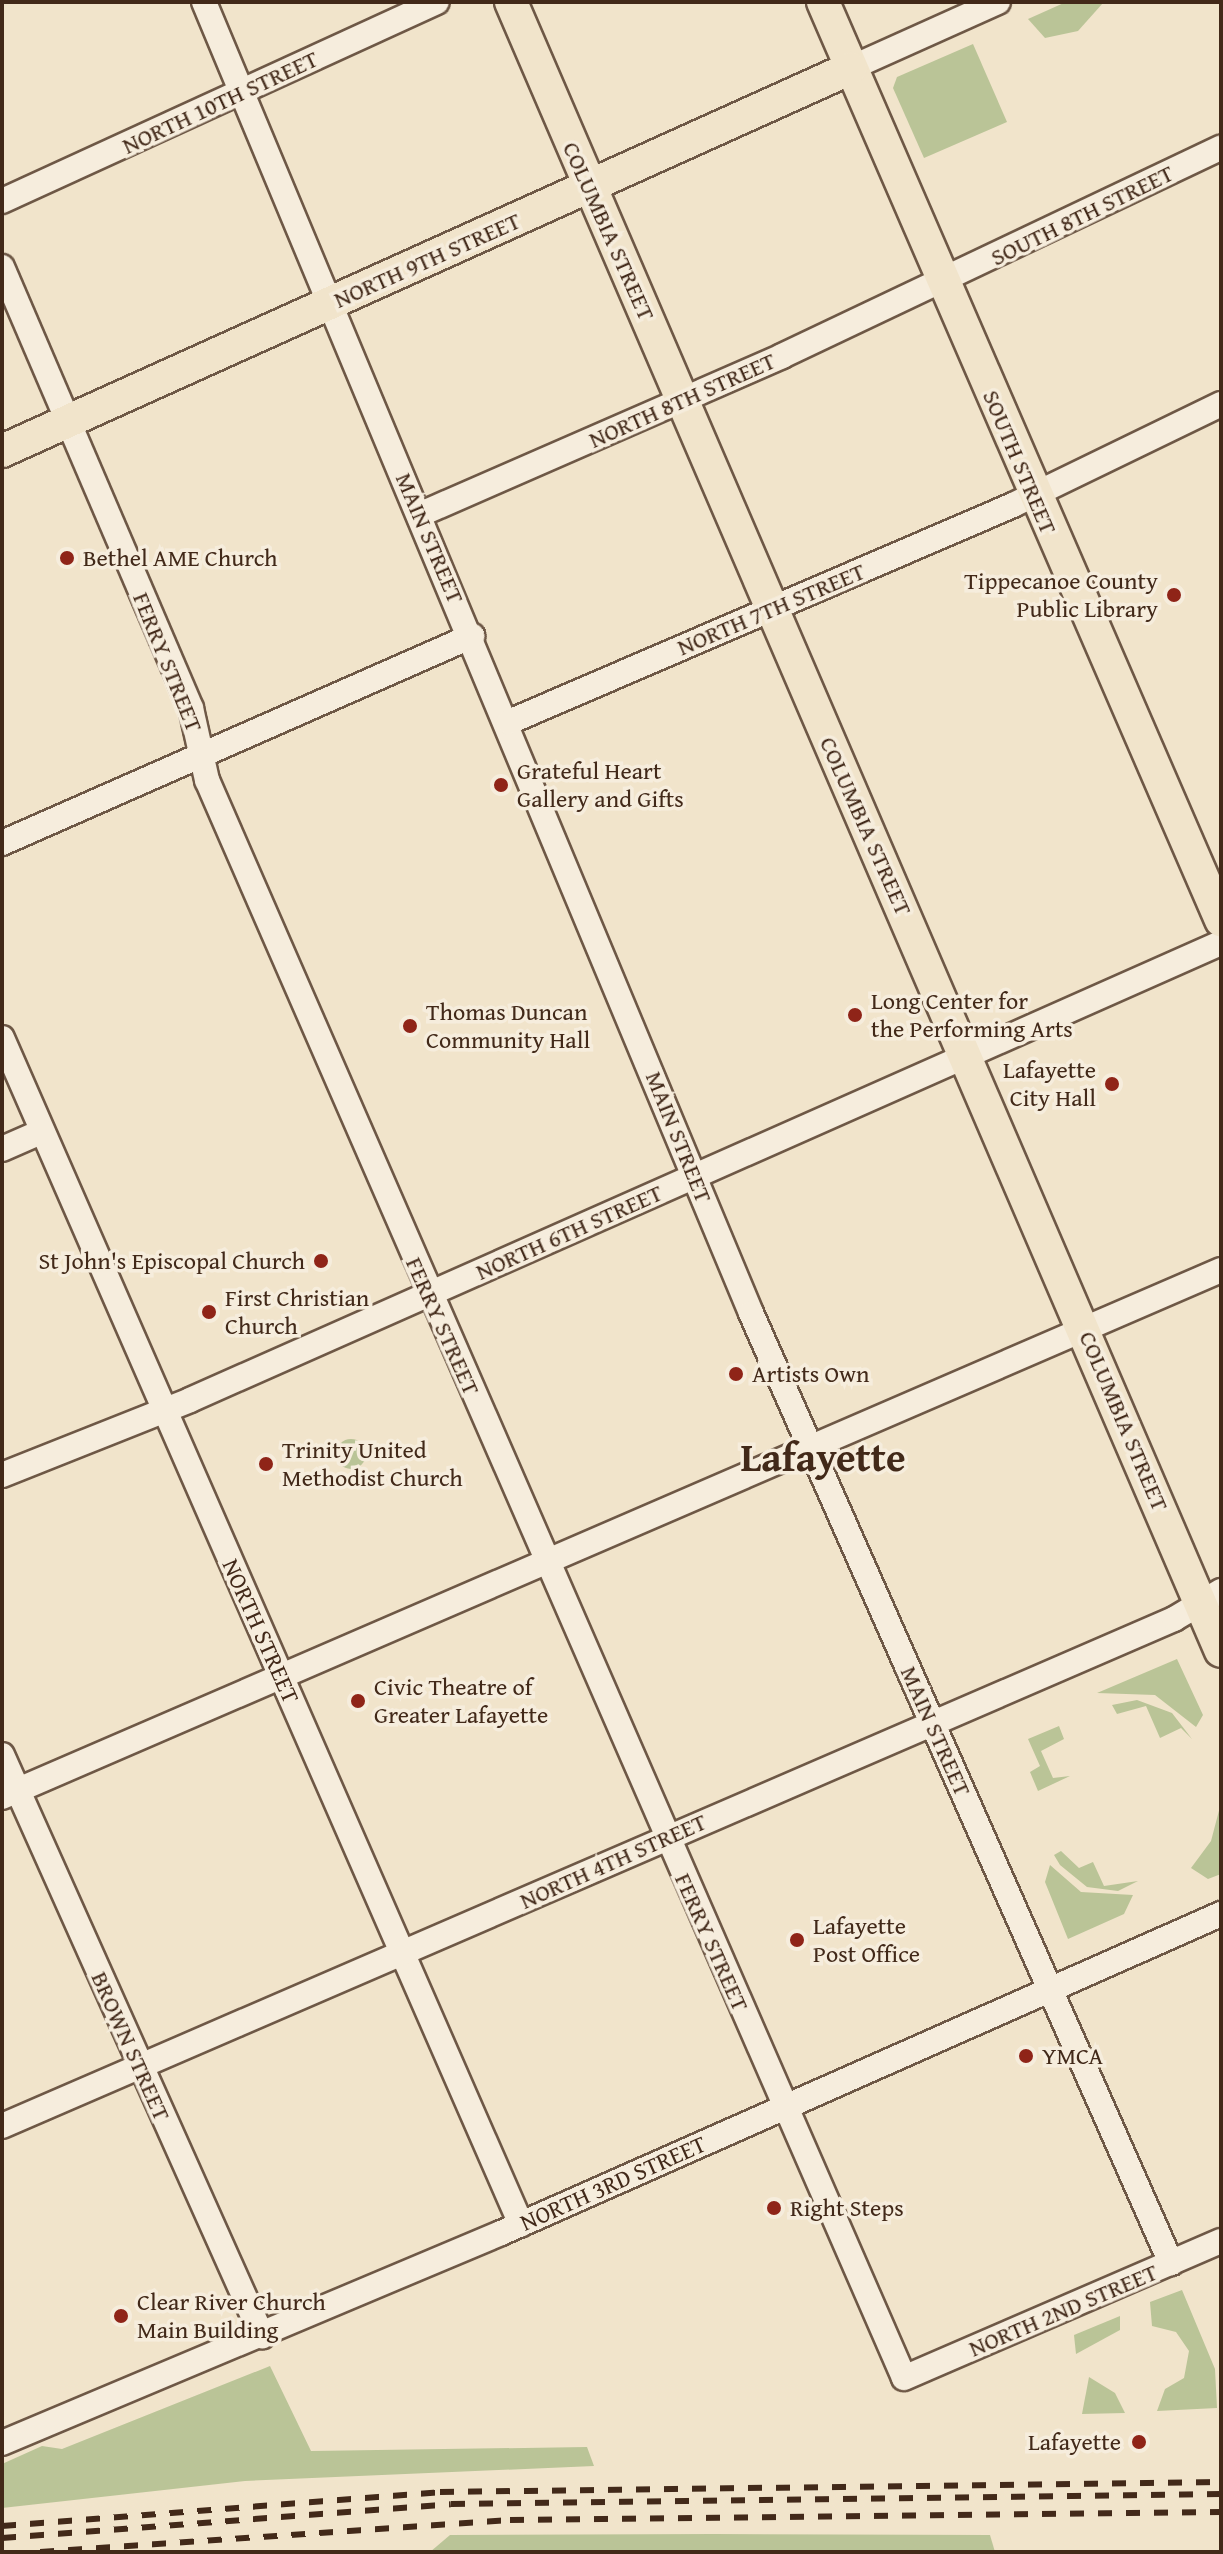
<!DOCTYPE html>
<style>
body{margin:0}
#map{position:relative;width:1223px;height:2554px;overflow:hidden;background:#f1e4cb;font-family:"Gentium Book Plus",serif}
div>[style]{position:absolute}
.green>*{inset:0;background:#bac497}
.round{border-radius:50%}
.roads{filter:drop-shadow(2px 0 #6e5846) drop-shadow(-2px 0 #6e5846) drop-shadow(0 2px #6e5846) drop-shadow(0 -2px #6e5846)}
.minor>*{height:24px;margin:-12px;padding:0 12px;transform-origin:12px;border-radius:12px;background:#f6eddd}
.major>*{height:32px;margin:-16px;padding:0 16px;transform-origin:16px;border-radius:16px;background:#f1e4cb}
.rail>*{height:6px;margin-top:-3px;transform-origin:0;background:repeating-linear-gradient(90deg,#422919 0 14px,transparent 0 28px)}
.dots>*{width:22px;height:22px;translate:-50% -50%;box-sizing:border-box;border:4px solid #f6eddd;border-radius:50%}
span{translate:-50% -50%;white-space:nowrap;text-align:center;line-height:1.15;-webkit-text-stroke:7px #f6eddd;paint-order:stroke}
.street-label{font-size:24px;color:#422919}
.poi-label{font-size:24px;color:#422919}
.left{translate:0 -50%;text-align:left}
.right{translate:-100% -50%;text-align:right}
.town-label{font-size:40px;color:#422919;font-weight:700}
.frame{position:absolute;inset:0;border:4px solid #422919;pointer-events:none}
</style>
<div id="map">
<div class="green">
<div style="clip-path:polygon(1066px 2px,1103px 3px,1078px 31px,1045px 38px,1028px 19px)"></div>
<div style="clip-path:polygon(973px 44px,1007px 122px,924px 158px,893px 88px,897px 77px)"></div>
<div class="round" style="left:336px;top:1439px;width:30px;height:30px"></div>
<div style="clip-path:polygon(1177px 1659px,1203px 1715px,1196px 1727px,1155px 1695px,1097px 1693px)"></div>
<div style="clip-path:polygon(1137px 1700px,1172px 1713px,1192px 1739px,1181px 1728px,1160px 1738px,1146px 1706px,1117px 1714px,1112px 1705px)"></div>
<div style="clip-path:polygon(1059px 1726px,1064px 1739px,1041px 1751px,1053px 1778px,1070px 1776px,1038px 1791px,1030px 1772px,1040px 1766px,1028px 1739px)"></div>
<div style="clip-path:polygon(1221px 1803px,1221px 1874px,1208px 1879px,1191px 1868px,1211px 1841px)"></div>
<div style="clip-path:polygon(1061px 1851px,1079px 1868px,1093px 1862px,1104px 1886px,1138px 1881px,1118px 1891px,1087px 1887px,1060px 1865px,1054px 1855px)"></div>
<div style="clip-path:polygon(1050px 1865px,1081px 1892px,1133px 1895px,1124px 1914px,1068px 1939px,1045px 1882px)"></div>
<div style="clip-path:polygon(1182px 2290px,1215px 2369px,1217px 2408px,1157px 2411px,1165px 2389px,1184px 2378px,1189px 2351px,1176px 2332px,1152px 2326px,1150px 2302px)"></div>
<div style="clip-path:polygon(1120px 2316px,1120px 2330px,1076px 2354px,1074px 2335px)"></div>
<div style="clip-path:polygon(270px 2366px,311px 2451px,587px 2447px,594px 2466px,245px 2481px,2px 2508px,2px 2464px,42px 2446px,62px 2449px)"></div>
<div style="clip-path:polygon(1089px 2377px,1115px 2393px,1125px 2413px,1082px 2414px)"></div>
<div style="clip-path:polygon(714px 2534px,990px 2535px,995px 2552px,430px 2552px,450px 2535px)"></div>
</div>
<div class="roads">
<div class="minor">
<div style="left:204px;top:2px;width:1421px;rotate:67.35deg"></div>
<div style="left:751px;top:1313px;width:1039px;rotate:66.15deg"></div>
<div style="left:851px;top:68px;width:161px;rotate:-24.2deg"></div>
<div style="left:2px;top:201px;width:478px;rotate:-24.6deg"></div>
<div style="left:2px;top:267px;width:480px;rotate:66.8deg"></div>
<div style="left:191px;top:708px;width:74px;rotate:77.5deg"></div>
<div style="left:207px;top:780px;width:1743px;rotate:66.43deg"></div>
<div style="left:904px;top:2378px;width:345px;rotate:-23.4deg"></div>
<div style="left:421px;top:514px;width:394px;rotate:-23.6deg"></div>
<div style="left:782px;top:356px;width:486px;rotate:-25.4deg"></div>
<div style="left:509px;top:722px;width:549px;rotate:-23.29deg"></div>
<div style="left:1013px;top:505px;width:231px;rotate:-25.9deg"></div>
<div style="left:2px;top:843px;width:514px;rotate:-23.77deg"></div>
<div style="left:2px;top:1038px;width:1295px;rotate:66.37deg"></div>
<div style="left:2px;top:1149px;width:43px;rotate:-23.6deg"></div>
<div style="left:2px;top:1475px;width:202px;rotate:-21.7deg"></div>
<div style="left:190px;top:1400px;width:1128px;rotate:-23.91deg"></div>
<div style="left:2px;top:1755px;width:637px;rotate:65.89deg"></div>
<div style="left:2px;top:1797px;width:1328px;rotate:-23.38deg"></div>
<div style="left:2px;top:2126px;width:1277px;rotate:-23.39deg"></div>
<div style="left:1174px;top:1619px;width:55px;rotate:-30.8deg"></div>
<div style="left:2px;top:2443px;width:541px;rotate:-22.82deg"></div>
<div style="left:501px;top:2233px;width:788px;rotate:-23.9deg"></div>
</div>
<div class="major">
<div style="left:511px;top:2px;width:1795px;rotate:66.71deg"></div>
<div style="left:823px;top:2px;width:1001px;rotate:66.56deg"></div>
<div style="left:2px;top:451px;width:931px;rotate:-24.28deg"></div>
</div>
</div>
<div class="rail">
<div style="left:2px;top:2526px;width:439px;rotate:-4.4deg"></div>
<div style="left:440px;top:2492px;width:781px;rotate:-0.73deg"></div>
<div style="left:2px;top:2538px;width:450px;rotate:-4.3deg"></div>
<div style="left:451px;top:2504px;width:770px;rotate:-0.74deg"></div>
<div style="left:40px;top:2552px;width:471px;rotate:-3.9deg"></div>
<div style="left:510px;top:2520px;width:711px;rotate:-0.64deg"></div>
</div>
<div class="dots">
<div style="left:67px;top:558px;background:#8f2418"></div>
<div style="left:1174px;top:595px;background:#8f2418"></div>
<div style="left:501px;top:785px;background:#8f2418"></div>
<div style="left:855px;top:1015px;background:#8f2418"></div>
<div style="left:410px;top:1026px;background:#8f2418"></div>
<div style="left:1112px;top:1084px;background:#8f2418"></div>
<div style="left:321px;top:1261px;background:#8f2418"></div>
<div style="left:209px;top:1312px;background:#8f2418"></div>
<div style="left:736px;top:1374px;background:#8f2418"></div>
<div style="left:266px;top:1464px;background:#8f2418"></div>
<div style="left:358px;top:1701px;background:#8f2418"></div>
<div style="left:797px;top:1940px;background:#8f2418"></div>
<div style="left:1026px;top:2056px;background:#8f2418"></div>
<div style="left:774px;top:2208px;background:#8f2418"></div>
<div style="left:121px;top:2316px;background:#8f2418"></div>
<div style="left:1139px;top:2442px;background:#8f2418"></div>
</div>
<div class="street-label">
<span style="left:220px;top:102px;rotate:-25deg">NORTH 10TH STREET</span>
<span style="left:1082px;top:215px;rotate:-26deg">SOUTH 8TH STREET</span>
<span style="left:609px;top:231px;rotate:66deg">COLUMBIA STREET</span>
<span style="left:427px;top:260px;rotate:-24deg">NORTH 9TH STREET</span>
<span style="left:682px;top:400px;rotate:-24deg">NORTH 8TH STREET</span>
<span style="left:1020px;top:462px;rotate:67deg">SOUTH STREET</span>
<span style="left:430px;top:538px;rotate:67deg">MAIN STREET</span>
<span style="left:771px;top:609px;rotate:-23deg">NORTH 7TH STREET</span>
<span style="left:168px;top:662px;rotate:68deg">FERRY STREET</span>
<span style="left:866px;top:826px;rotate:66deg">COLUMBIA STREET</span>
<span style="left:679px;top:1137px;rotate:68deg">MAIN STREET</span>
<span style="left:569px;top:1232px;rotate:-24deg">NORTH 6TH STREET</span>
<span style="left:443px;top:1326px;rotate:66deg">FERRY STREET</span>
<span style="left:1124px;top:1421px;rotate:67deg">COLUMBIA STREET</span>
<span style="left:261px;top:1631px;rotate:66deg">NORTH STREET</span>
<span style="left:936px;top:1731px;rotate:66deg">MAIN STREET</span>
<span style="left:613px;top:1861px;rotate:-24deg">NORTH 4TH STREET</span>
<span style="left:712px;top:1942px;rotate:66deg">FERRY STREET</span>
<span style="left:131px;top:2046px;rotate:66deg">BROWN STREET</span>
<span style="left:613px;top:2183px;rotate:-24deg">NORTH 3RD STREET</span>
<span style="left:1063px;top:2310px;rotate:-23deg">NORTH 2ND STREET</span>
</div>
<div class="poi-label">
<span class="left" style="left:83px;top:558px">Bethel AME Church</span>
<span class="right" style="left:1158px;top:595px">Tippecanoe County<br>Public Library</span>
<span class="left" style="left:517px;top:785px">Grateful Heart<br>Gallery and Gifts</span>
<span class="left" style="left:871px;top:1015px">Long Center for<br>the Performing Arts</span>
<span class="left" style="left:426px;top:1026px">Thomas Duncan<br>Community Hall</span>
<span class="right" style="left:1096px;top:1084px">Lafayette<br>City Hall</span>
<span class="right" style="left:305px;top:1261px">St John's Episcopal Church</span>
<span class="left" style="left:225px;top:1312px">First Christian<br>Church</span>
<span class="left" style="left:752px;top:1374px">Artists Own</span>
<span class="left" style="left:282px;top:1464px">Trinity United<br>Methodist Church</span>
<span class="left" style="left:374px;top:1701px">Civic Theatre of<br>Greater Lafayette</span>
<span class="left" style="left:813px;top:1940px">Lafayette<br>Post Office</span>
<span class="left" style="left:1042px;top:2056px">YMCA</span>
<span class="left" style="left:790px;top:2208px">Right Steps</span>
<span class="left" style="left:137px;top:2316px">Clear River Church<br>Main Building</span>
<span class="right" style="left:1121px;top:2442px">Lafayette</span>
</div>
<div class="town-label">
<span style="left:823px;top:1457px">Lafayette</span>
</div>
<div class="frame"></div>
</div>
